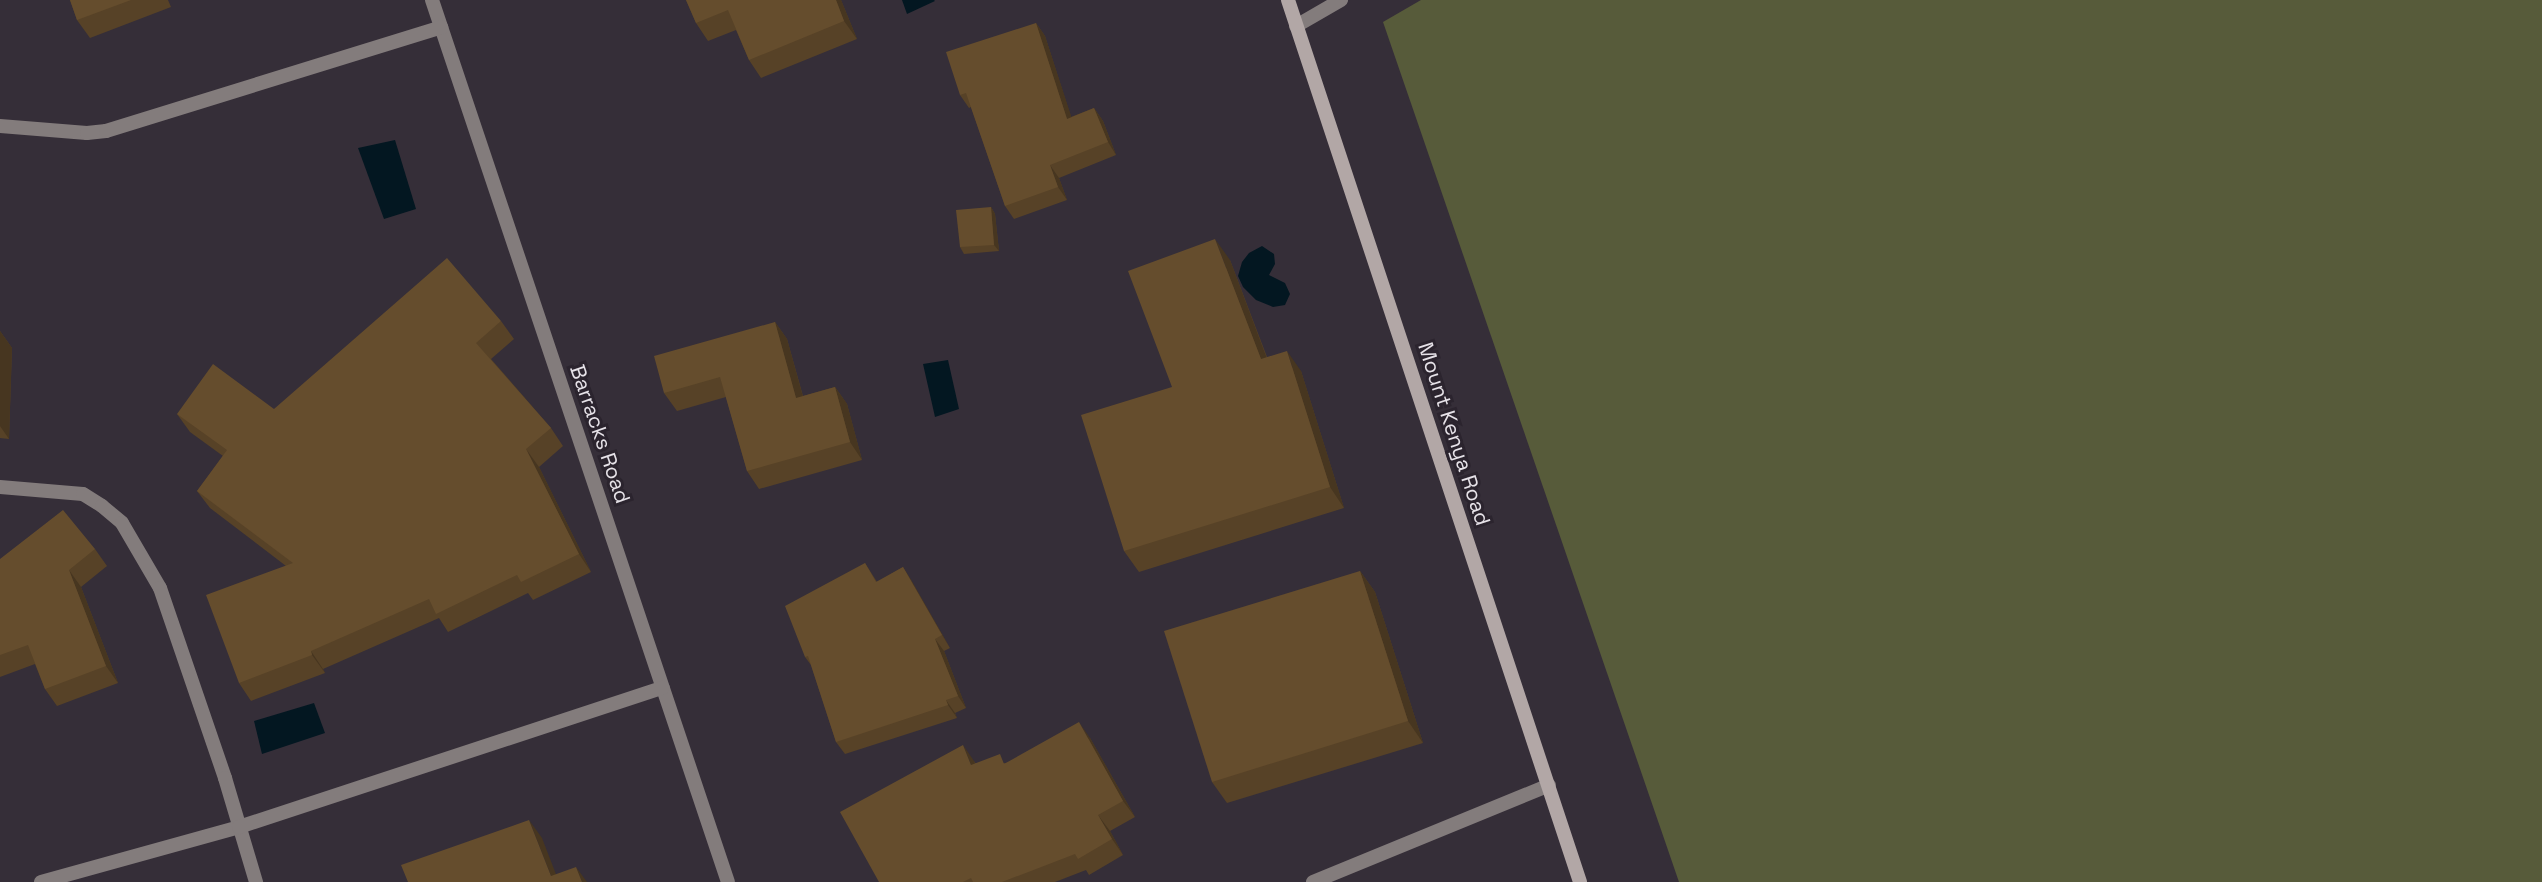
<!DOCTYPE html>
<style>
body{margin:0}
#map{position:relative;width:2542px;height:882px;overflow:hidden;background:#352e38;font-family:"Space Grotesk",sans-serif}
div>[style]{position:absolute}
.green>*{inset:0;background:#575b3a}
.water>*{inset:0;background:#031721}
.minor>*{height:14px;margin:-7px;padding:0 7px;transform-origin:7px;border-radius:7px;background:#837c7c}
.secondary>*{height:14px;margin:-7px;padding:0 7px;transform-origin:7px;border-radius:7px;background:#b2a7a6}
.wall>*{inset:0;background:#574227}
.shaded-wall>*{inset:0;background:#473620}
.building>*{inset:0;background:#654d2d}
span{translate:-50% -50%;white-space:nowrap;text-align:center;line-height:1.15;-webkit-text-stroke:6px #2b242e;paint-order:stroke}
.street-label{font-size:21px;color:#e6e2e8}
</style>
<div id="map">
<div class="green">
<div style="clip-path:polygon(1421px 0,2542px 0,2542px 882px,1679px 882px,1383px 22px)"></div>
</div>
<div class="water">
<div style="clip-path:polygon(902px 0,934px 0,935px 1px,907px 14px)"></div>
<div style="clip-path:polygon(395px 140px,416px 209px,384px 219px,358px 148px)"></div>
<div style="clip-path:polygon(1262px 246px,1274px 254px,1275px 264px,1269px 275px,1285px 283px,1290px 294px,1285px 305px,1273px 307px,1256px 300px,1243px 287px,1238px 276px,1242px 262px,1249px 253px)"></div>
<div style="clip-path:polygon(948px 360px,959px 409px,935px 417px,923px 364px)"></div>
<div style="clip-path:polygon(314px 703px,325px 733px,262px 754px,254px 721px)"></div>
</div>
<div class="minor">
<div style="left:432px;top:0;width:930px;rotate:71.45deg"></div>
<div style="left:1296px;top:26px;width:52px;rotate:-30deg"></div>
<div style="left:0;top:126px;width:87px;rotate:4.6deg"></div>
<div style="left:87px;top:133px;width:19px;rotate:-6deg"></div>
<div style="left:106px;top:131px;width:351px;rotate:-17.2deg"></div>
<div style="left:0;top:487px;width:83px;rotate:4.8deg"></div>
<div style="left:83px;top:494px;width:22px;rotate:32deg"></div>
<div style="left:102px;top:506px;width:26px;rotate:40deg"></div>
<div style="left:122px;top:523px;width:75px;rotate:59.7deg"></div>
<div style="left:160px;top:588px;width:201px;rotate:71.1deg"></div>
<div style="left:225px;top:778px;width:109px;rotate:73.4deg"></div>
<div style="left:41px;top:882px;width:205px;rotate:-15.5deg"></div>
<div style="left:239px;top:827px;width:446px;rotate:-18.2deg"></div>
<div style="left:1313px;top:882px;width:255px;rotate:-22.3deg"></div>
</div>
<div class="secondary">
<div style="left:1288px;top:0;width:929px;rotate:71.68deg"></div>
</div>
<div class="wall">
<div style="clip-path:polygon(70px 0,168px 0,171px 7px,90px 38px,77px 20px)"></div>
<div style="clip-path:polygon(686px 0,841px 0,857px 39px,761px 78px,749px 60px,736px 30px,708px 41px,696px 23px)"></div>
<div style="clip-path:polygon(1036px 23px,1045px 36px,1071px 117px,1094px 108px,1103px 121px,1116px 155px,1059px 178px,1067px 200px,1014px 219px,1005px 206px,971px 107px,969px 108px,960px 95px)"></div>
<div style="clip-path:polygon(991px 207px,995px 214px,999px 251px,964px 254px,960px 247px)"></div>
<div style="clip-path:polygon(1230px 260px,1267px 357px,1301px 371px,1344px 508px,1139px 572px,1124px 551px,1172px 387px)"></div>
<div style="clip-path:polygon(501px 321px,514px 339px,491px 359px,551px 428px,563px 446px,539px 467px,591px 572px,533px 600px,528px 593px,448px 632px,439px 618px,323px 669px,325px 673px,251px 701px,239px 683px,286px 566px,210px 508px,197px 491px,223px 456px,190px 432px,177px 414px,274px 409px)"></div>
<div style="clip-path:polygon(775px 322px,787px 339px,803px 396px,835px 387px,847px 404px,862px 460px,759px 489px,747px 471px,726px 397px,677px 411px,664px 393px)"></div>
<div style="clip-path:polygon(0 331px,12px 348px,9px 439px,0 438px)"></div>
<div style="clip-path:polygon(95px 549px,107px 566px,81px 587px,118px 683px,57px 706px,45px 689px,35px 664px,0 677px,0 559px)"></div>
<div style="clip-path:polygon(865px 563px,877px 582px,903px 567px,911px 580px,950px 648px,944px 651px,966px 708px,955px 713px,957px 718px,845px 754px,836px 742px,811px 665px,805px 657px)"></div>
<div style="clip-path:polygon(1360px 571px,1375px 592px,1423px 743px,1227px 803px,1212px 782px)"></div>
<div style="clip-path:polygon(1090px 738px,1135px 817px,1110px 831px,1123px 855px,1089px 875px,1086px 870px,1055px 882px,879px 882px,974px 761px,975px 763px,1006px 763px)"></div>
</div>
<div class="shaded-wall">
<div style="clip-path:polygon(836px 0,841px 0,857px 39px,844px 21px)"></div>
<div style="clip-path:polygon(1036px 23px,1045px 36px,1076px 131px,1067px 119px)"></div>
<div style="clip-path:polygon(1094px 108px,1103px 121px,1116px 155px,1108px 142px)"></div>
<div style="clip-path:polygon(1050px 165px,1059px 178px,1067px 200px,1058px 187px)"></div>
<div style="clip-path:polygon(991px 207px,995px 214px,999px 251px,994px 245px)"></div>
<div style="clip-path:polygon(1215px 239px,1230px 260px,1275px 380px,1261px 359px)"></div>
<div style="clip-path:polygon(775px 322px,787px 339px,808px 415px,796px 398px)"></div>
<div style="clip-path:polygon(0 331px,12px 348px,9px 439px,0 426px)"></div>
<div style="clip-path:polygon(1287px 351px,1301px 371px,1344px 508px,1330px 487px)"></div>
<div style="clip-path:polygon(835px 387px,847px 404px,862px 460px,850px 442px)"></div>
<div style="clip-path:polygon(526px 449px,539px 467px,591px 572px,579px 554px)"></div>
<div style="clip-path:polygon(903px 567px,911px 580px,950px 648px,942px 635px)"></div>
<div style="clip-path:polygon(69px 570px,81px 587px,118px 683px,106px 666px)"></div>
<div style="clip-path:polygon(1360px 571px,1375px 592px,1423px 743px,1408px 721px)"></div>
<div style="clip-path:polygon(935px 639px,944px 651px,966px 708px,958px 696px)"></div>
<div style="clip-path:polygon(311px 651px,323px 669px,325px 673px,312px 655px)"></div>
<div style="clip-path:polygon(946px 700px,955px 713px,957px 718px,948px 705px)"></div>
<div style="clip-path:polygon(1079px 722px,1090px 738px,1135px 817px,1123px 801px)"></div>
<div style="clip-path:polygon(963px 745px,974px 761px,982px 781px,971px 765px)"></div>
<div style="clip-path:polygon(1098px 815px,1110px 831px,1123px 855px,1112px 839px)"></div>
<div style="clip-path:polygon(529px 820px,542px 838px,559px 882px,551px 876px)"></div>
<div style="clip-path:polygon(576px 867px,587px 882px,582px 882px)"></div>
</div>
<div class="building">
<div style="clip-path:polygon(70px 0,131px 0,77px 20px)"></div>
<div style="clip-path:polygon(686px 0,836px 0,844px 21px,749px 60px,728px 10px,696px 23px)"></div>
<div style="clip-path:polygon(1036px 23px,1067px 119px,1094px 108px,1108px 142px,1050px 165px,1058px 187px,1005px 206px,966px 93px,960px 95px,946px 52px)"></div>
<div style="clip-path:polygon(991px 207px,994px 245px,960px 247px,956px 210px)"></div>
<div style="clip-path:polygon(1215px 239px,1261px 359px,1287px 351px,1330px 487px,1124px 551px,1081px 415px,1172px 387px,1128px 271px)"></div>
<div style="clip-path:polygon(447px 258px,501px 321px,476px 343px,551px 428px,526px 449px,579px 554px,521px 582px,517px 575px,436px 614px,429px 599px,311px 651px,312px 655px,239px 683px,206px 595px,293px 563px,197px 491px,227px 450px,177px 414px,213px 364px,274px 409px)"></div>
<div style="clip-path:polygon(775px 322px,796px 398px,835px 387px,850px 442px,747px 471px,720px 377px,664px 393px,654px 356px)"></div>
<div style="clip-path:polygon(63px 510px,95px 549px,69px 570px,106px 666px,45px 689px,28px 645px,0 655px,0 559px)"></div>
<div style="clip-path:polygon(865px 563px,876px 582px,903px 567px,942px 635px,935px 639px,958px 696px,946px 700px,948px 705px,836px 742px,808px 656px,805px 657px,785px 606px)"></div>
<div style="clip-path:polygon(1360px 571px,1408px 721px,1212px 782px,1164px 631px)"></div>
<div style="clip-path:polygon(1079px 722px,1123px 801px,1098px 815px,1112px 839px,1078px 859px,1075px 854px,1002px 882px,973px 882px,971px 878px,963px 882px,879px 882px,840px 812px,963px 745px,971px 765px,1000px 754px,1004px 764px)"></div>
<div style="clip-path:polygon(529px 820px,551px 876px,576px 867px,582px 882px,408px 882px,401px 865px)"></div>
</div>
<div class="street-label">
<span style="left:600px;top:434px;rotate:71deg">Barracks Road</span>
<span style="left:1454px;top:434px;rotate:72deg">Mount Kenya Road</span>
</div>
</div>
